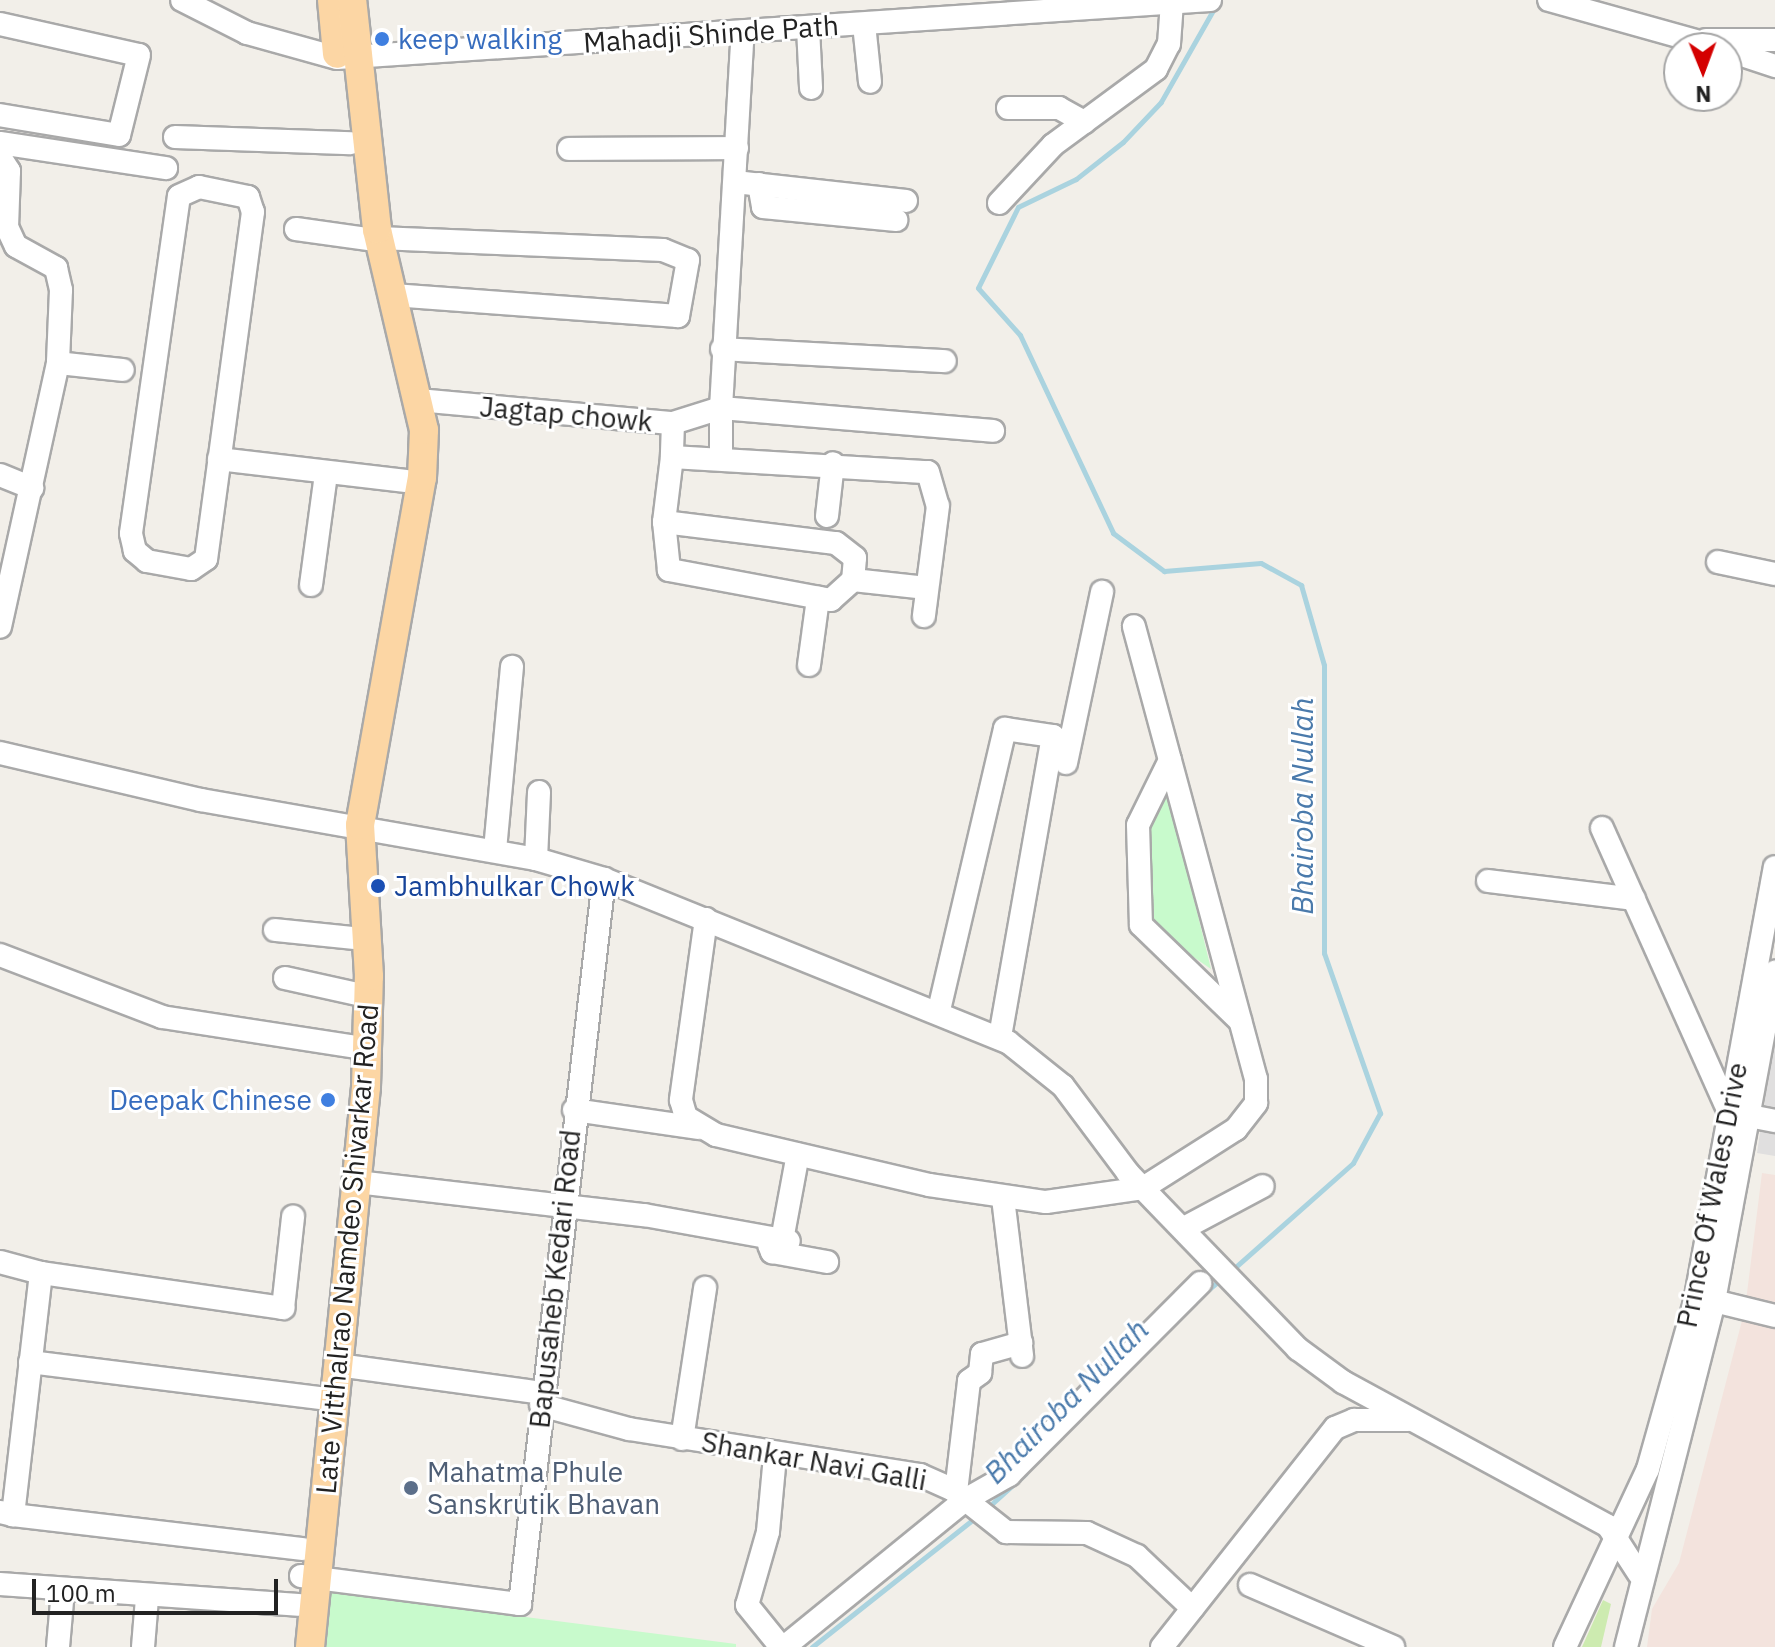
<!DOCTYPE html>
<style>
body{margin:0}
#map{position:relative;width:1775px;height:1647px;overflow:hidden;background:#f2efe9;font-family:"IBM Plex Sans",sans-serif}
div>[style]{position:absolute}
.residential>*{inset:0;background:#e0dfdf}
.military>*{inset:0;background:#f3e3dd}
.grass>*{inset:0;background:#cdebb0}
.park>*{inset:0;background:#c8facc}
.stream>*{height:5px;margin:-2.5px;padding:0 2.5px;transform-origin:2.5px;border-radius:2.5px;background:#aad3df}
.roads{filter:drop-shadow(2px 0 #a9a9a9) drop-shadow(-2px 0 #a9a9a9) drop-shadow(0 2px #a9a9a9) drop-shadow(0 -2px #a9a9a9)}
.minor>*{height:22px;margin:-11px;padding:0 11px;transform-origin:11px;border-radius:11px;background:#fff}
.major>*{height:28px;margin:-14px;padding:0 14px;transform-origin:14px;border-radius:14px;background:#fcd6a4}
.dots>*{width:22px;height:22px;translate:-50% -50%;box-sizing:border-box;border:4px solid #fff;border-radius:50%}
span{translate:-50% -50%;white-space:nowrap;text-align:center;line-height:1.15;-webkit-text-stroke:6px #fff;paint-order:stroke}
.street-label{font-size:28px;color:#222}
.shop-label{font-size:28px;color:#366cbe}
.left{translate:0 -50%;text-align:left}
.right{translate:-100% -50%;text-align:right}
.transit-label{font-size:28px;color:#164399}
.service-label{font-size:28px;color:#4e5e75}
.water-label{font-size:30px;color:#4a7aab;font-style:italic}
.north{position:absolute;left:1663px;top:32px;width:80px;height:80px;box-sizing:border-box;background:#fff;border:2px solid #a7a7a7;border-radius:50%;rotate:179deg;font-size:22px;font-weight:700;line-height:32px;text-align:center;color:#222}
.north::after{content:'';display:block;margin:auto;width:28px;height:36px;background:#d40000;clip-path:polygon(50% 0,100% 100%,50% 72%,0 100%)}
.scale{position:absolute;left:32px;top:1579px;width:246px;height:36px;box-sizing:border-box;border:4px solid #222;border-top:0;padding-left:10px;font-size:24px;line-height:28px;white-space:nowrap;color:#222;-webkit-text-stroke:6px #fff;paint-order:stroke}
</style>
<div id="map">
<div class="residential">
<div style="clip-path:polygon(1775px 1032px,1775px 1156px,1757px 1153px)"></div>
</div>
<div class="military">
<div style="clip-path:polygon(1762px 1173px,1775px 1175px,1775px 1647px,1647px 1647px,1652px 1609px,1679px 1563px,1745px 1309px)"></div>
</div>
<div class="grass">
<div style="clip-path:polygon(1603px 1600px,1611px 1604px,1601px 1647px,1582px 1647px)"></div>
</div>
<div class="park">
<div style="clip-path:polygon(1168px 793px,1211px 969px,1138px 919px,1150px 814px)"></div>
<div style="clip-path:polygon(323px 1591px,736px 1644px,736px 1647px,321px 1647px)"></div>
</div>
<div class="stream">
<div style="left:1216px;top:5px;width:112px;rotate:119.6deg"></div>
<div style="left:1161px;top:102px;width:55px;rotate:133.5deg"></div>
<div style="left:1123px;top:142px;width:60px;rotate:141.8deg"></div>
<div style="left:1076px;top:179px;width:64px;rotate:154.2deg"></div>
<div style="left:1018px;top:207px;width:90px;rotate:116.3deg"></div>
<div style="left:978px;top:288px;width:63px;rotate:48.2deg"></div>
<div style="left:1020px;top:335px;width:219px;rotate:64.8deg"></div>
<div style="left:1113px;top:533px;width:64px;rotate:36.7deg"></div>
<div style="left:1164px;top:571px;width:97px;rotate:-4.7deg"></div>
<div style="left:1261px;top:563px;width:46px;rotate:28.8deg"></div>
<div style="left:1301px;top:585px;width:83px;rotate:74deg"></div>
<div style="left:1324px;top:665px;width:288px;rotate:90deg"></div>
<div style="left:1324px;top:953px;width:170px;rotate:70.7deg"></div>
<div style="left:1380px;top:1113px;width:57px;rotate:118.4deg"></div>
<div style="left:1353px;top:1163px;width:162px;rotate:138.5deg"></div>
<div style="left:1204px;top:1293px;width:22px;rotate:-39deg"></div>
<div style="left:985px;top:1510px;width:54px;rotate:-42deg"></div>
<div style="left:812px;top:1647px;width:211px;rotate:-38.4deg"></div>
</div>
<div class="roads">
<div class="minor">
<div style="left:182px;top:0;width:73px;rotate:26.9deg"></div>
<div style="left:247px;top:33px;width:93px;rotate:15.5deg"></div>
<div style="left:337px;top:58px;width:875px;rotate:-3.8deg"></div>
<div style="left:1549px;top:0;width:179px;rotate:15.6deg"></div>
<div style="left:0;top:24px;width:142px;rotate:12.6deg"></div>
<div style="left:139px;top:55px;width:82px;rotate:104deg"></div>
<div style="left:119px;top:135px;width:121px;rotate:-170.5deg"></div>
<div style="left:864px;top:24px;width:58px;rotate:84.1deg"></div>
<div style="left:808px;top:28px;width:60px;rotate:87.1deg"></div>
<div style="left:1706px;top:40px;width:69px"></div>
<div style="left:1727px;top:50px;width:51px;rotate:18.4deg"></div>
<div style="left:1008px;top:108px;width:51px"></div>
<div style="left:1059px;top:108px;width:29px;rotate:29deg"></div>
<div style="left:175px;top:137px;width:176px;rotate:2deg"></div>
<div style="left:0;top:143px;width:168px;rotate:8.6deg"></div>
<div style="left:569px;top:149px;width:168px;rotate:-0.3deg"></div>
<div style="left:0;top:157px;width:17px;rotate:57deg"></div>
<div style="left:9px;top:171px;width:56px;rotate:92deg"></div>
<div style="left:7px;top:227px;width:21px;rotate:65deg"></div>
<div style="left:16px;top:246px;width:46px;rotate:28.8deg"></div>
<div style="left:56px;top:268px;width:23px;rotate:77deg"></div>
<div style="left:61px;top:290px;width:73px;rotate:92.4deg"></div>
<div style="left:58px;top:363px;width:270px;rotate:102.4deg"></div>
<div style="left:735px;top:182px;width:172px;rotate:6.3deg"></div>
<div style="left:759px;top:184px;width:23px;rotate:80deg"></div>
<div style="left:763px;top:207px;width:134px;rotate:5.6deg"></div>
<div style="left:199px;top:187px;width:50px;rotate:11.5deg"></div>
<div style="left:248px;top:197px;width:16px;rotate:72deg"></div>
<div style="left:253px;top:212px;width:350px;rotate:97.7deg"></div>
<div style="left:206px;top:559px;width:18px;rotate:146deg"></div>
<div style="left:191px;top:569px;width:45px;rotate:-169.7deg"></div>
<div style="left:147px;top:561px;width:16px;rotate:-140deg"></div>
<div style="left:135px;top:551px;width:18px;rotate:-103deg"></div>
<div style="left:131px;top:533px;width:340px;rotate:-81.9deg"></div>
<div style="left:179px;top:196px;width:22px;rotate:-24deg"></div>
<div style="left:999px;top:203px;width:79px;rotate:-47deg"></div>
<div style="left:1053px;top:145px;width:128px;rotate:-36.4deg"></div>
<div style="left:1156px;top:69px;width:28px;rotate:-63deg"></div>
<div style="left:1169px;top:44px;width:42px;rotate:-85.9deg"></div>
<div style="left:296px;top:229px;width:73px;rotate:7.9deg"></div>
<div style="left:379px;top:238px;width:284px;rotate:2.4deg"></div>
<div style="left:663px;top:250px;width:27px;rotate:22deg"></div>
<div style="left:688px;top:260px;width:57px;rotate:100.1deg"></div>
<div style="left:678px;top:316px;width:286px;rotate:-175.8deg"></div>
<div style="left:722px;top:349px;width:223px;rotate:3.1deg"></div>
<div style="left:58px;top:363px;width:65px;rotate:6.1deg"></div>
<div style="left:418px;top:400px;width:256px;rotate:5.2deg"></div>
<div style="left:673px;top:423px;width:50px;rotate:-17.4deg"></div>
<div style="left:721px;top:408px;width:377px;rotate:-86.7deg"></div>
<div style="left:673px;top:423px;width:34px;rotate:92deg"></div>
<div style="left:672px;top:457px;width:256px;rotate:3.4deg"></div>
<div style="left:928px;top:472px;width:35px;rotate:74deg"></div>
<div style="left:938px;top:506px;width:111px;rotate:97.3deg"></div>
<div style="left:219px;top:459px;width:188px;rotate:6.7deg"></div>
<div style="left:721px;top:459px;width:51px;rotate:-90deg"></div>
<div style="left:721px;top:408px;width:273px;rotate:4.8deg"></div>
<div style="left:0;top:475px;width:35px;rotate:22deg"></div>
<div style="left:827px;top:516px;width:53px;rotate:-83.5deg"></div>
<div style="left:664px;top:522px;width:173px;rotate:7deg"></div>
<div style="left:836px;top:543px;width:24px;rotate:38deg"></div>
<div style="left:855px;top:558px;width:22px;rotate:95deg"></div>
<div style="left:853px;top:580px;width:30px;rotate:138deg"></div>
<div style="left:831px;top:600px;width:165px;rotate:-169.5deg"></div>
<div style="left:669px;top:570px;width:48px;rotate:-95.9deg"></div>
<div style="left:664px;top:522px;width:65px;rotate:-83deg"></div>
<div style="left:1718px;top:562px;width:58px;rotate:11.9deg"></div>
<div style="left:853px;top:580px;width:74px;rotate:6.2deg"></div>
<div style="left:311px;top:585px;width:112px;rotate:-82.3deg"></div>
<div style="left:809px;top:665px;width:68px;rotate:-82.3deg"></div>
<div style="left:0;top:753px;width:206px;rotate:13.2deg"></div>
<div style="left:201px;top:800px;width:340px;rotate:10deg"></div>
<div style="left:536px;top:859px;width:71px;rotate:16.4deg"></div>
<div style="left:604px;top:879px;width:436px;rotate:22deg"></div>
<div style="left:1008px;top:1042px;width:70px;rotate:38.7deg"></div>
<div style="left:1063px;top:1086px;width:109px;rotate:53.2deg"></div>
<div style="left:1128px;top:1173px;width:245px;rotate:46deg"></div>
<div style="left:1298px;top:1349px;width:56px;rotate:36.3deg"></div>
<div style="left:1343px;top:1382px;width:302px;rotate:28.5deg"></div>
<div style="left:1608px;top:1526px;width:57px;rotate:57.1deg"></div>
<div style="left:1170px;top:760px;width:72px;rotate:116.2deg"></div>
<div style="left:1138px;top:825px;width:100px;rotate:88.3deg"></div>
<div style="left:1141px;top:925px;width:138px;rotate:44.1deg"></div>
<div style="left:1066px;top:763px;width:175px;rotate:-78.1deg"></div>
<div style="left:1602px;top:828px;width:311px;rotate:65.9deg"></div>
<div style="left:495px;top:850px;width:184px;rotate:-84.7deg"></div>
<div style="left:536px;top:859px;width:67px;rotate:-87.4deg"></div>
<div style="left:1488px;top:881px;width:147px;rotate:7deg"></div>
<div style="left:706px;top:919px;width:183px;rotate:97.9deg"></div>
<div style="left:681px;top:1100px;width:18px;rotate:74deg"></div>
<div style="left:686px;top:1117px;width:35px;rotate:31deg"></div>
<div style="left:716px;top:1135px;width:219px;rotate:13.2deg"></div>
<div style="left:929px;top:1185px;width:118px;rotate:8.3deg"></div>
<div style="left:1046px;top:1202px;width:98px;rotate:-8.2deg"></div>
<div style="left:1143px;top:1188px;width:110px;rotate:-32.4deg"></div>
<div style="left:1236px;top:1129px;width:33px;rotate:-52deg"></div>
<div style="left:1256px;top:1103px;width:24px;rotate:-90deg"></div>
<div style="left:1256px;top:1079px;width:469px;rotate:-105.1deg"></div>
<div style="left:275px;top:930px;width:79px;rotate:5.8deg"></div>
<div style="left:0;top:955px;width:173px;rotate:20.9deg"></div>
<div style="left:162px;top:1017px;width:196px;rotate:8.8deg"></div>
<div style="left:285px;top:978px;width:74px;rotate:12.5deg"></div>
<div style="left:939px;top:1010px;width:289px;rotate:-76.8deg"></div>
<div style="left:1005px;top:729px;width:49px;rotate:8.3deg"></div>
<div style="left:1053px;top:736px;width:307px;rotate:100deg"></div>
<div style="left:574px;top:1110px;width:126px;rotate:8.2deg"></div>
<div style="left:1734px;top:1113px;width:42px;rotate:11deg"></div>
<div style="left:357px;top:1182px;width:289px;rotate:6.6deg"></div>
<div style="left:644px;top:1215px;width:147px;rotate:10.2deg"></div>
<div style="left:1003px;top:1198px;width:159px;rotate:83.1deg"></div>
<div style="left:1184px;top:1228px;width:89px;rotate:-28deg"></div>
<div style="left:782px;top:1240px;width:87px;rotate:-79.5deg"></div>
<div style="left:769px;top:1245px;width:8px;rotate:67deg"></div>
<div style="left:772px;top:1252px;width:56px;rotate:10.3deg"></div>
<div style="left:0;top:1262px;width:42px;rotate:15deg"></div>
<div style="left:41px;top:1273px;width:244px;rotate:96.6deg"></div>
<div style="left:13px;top:1515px;width:13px;rotate:-167deg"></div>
<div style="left:41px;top:1273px;width:245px;rotate:8.2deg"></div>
<div style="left:283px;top:1308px;width:92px;rotate:-83.7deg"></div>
<div style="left:1714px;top:1301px;width:63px;rotate:13.8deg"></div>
<div style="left:30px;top:1362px;width:307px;rotate:7.1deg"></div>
<div style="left:338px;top:1365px;width:207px;rotate:7.8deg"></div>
<div style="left:541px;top:1405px;width:91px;rotate:15.3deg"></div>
<div style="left:629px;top:1429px;width:295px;rotate:9deg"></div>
<div style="left:920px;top:1475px;width:36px;rotate:24deg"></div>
<div style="left:953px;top:1490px;width:68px;rotate:38.4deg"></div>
<div style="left:1006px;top:1532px;width:81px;rotate:0.7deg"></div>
<div style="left:1087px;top:1533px;width:55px;rotate:24.7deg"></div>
<div style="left:1137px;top:1556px;width:76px;rotate:43.4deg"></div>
<div style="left:682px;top:1439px;width:153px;rotate:-81.3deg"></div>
<div style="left:775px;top:1456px;width:76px;rotate:95.3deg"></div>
<div style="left:768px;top:1532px;width:76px;rotate:106deg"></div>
<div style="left:747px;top:1605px;width:54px;rotate:51deg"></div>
<div style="left:956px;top:1492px;width:112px;rotate:-83.3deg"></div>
<div style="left:969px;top:1381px;width:14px;rotate:-36deg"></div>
<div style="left:980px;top:1373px;width:19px;rotate:-84deg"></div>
<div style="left:982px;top:1354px;width:41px;rotate:-15.8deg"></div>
<div style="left:13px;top:1515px;width:292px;rotate:6.7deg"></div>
<div style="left:301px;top:1576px;width:221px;rotate:7.3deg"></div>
<div style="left:520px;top:1604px;width:730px;rotate:-83.39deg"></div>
<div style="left:0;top:1584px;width:299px;rotate:4deg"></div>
<div style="left:1250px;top:1585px;width:156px;rotate:23.4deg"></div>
<div style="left:58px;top:1647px;width:57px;rotate:-85deg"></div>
<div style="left:143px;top:1647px;width:49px;rotate:-85.3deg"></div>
<div style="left:784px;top:1647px;width:233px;rotate:-39.1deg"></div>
<div style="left:965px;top:1500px;width:51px;rotate:-29.6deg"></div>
<div style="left:1009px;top:1475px;width:271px;rotate:-45.1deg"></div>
<div style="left:1162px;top:1647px;width:279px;rotate:-51.7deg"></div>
<div style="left:1335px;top:1428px;width:21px;rotate:-23deg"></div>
<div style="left:1354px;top:1420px;width:54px"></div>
<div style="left:1565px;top:1647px;width:196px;rotate:-65deg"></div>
<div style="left:1648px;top:1469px;width:173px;rotate:-74.3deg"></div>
<div style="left:1695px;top:1302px;width:442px;rotate:-79.6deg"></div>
<div style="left:1626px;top:1647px;width:357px;rotate:-75.7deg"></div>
<div style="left:1714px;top:1301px;width:335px;rotate:-79.5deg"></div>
</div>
<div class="major">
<div style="left:332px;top:0;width:54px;rotate:84.7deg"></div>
<div style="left:310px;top:1647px;width:563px;rotate:-84.29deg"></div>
<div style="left:366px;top:1087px;width:111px;rotate:-88.5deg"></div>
<div style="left:369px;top:976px;width:151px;rotate:-93.4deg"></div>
<div style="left:360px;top:825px;width:352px;rotate:-79.9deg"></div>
<div style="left:422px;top:478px;width:48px;rotate:-87.6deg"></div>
<div style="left:424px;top:430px;width:206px;rotate:-103.2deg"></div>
<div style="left:377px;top:229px;width:230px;rotate:-96.2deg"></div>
</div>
</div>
<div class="dots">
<div style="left:382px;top:39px;background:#3f7fe0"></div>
<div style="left:378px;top:886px;background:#1a4fb4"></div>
<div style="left:328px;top:1100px;background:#3f7fe0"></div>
<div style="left:411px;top:1488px;background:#5c6f8a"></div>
</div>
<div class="street-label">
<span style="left:711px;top:34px;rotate:-4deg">Mahadji Shinde Path</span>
<span style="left:566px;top:414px;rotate:5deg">Jagtap chowk</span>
<span style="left:1712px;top:1195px;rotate:-79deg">Prince Of Wales Drive</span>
<span style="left:347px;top:1249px;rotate:-85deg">Late Vitthalrao Namdeo Shivarkar Road</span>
<span style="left:555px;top:1279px;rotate:-84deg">Bapusaheb Kedari Road</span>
<span style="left:814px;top:1461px;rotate:10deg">Shankar Navi Galli</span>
</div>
<div class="shop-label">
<span class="left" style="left:398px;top:39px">keep walking</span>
<span class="right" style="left:312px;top:1100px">Deepak Chinese</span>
</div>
<div class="transit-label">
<span class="left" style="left:394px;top:886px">Jambhulkar Chowk</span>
</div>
<div class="service-label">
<span class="left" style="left:427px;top:1488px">Mahatma Phule<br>Sanskrutik Bhavan</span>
</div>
<div class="water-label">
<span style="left:1302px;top:806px;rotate:-90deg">Bhairoba Nullah</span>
<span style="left:1066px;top:1401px;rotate:-45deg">Bhairoba Nullah</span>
</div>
<div class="north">N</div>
<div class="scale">100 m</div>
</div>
